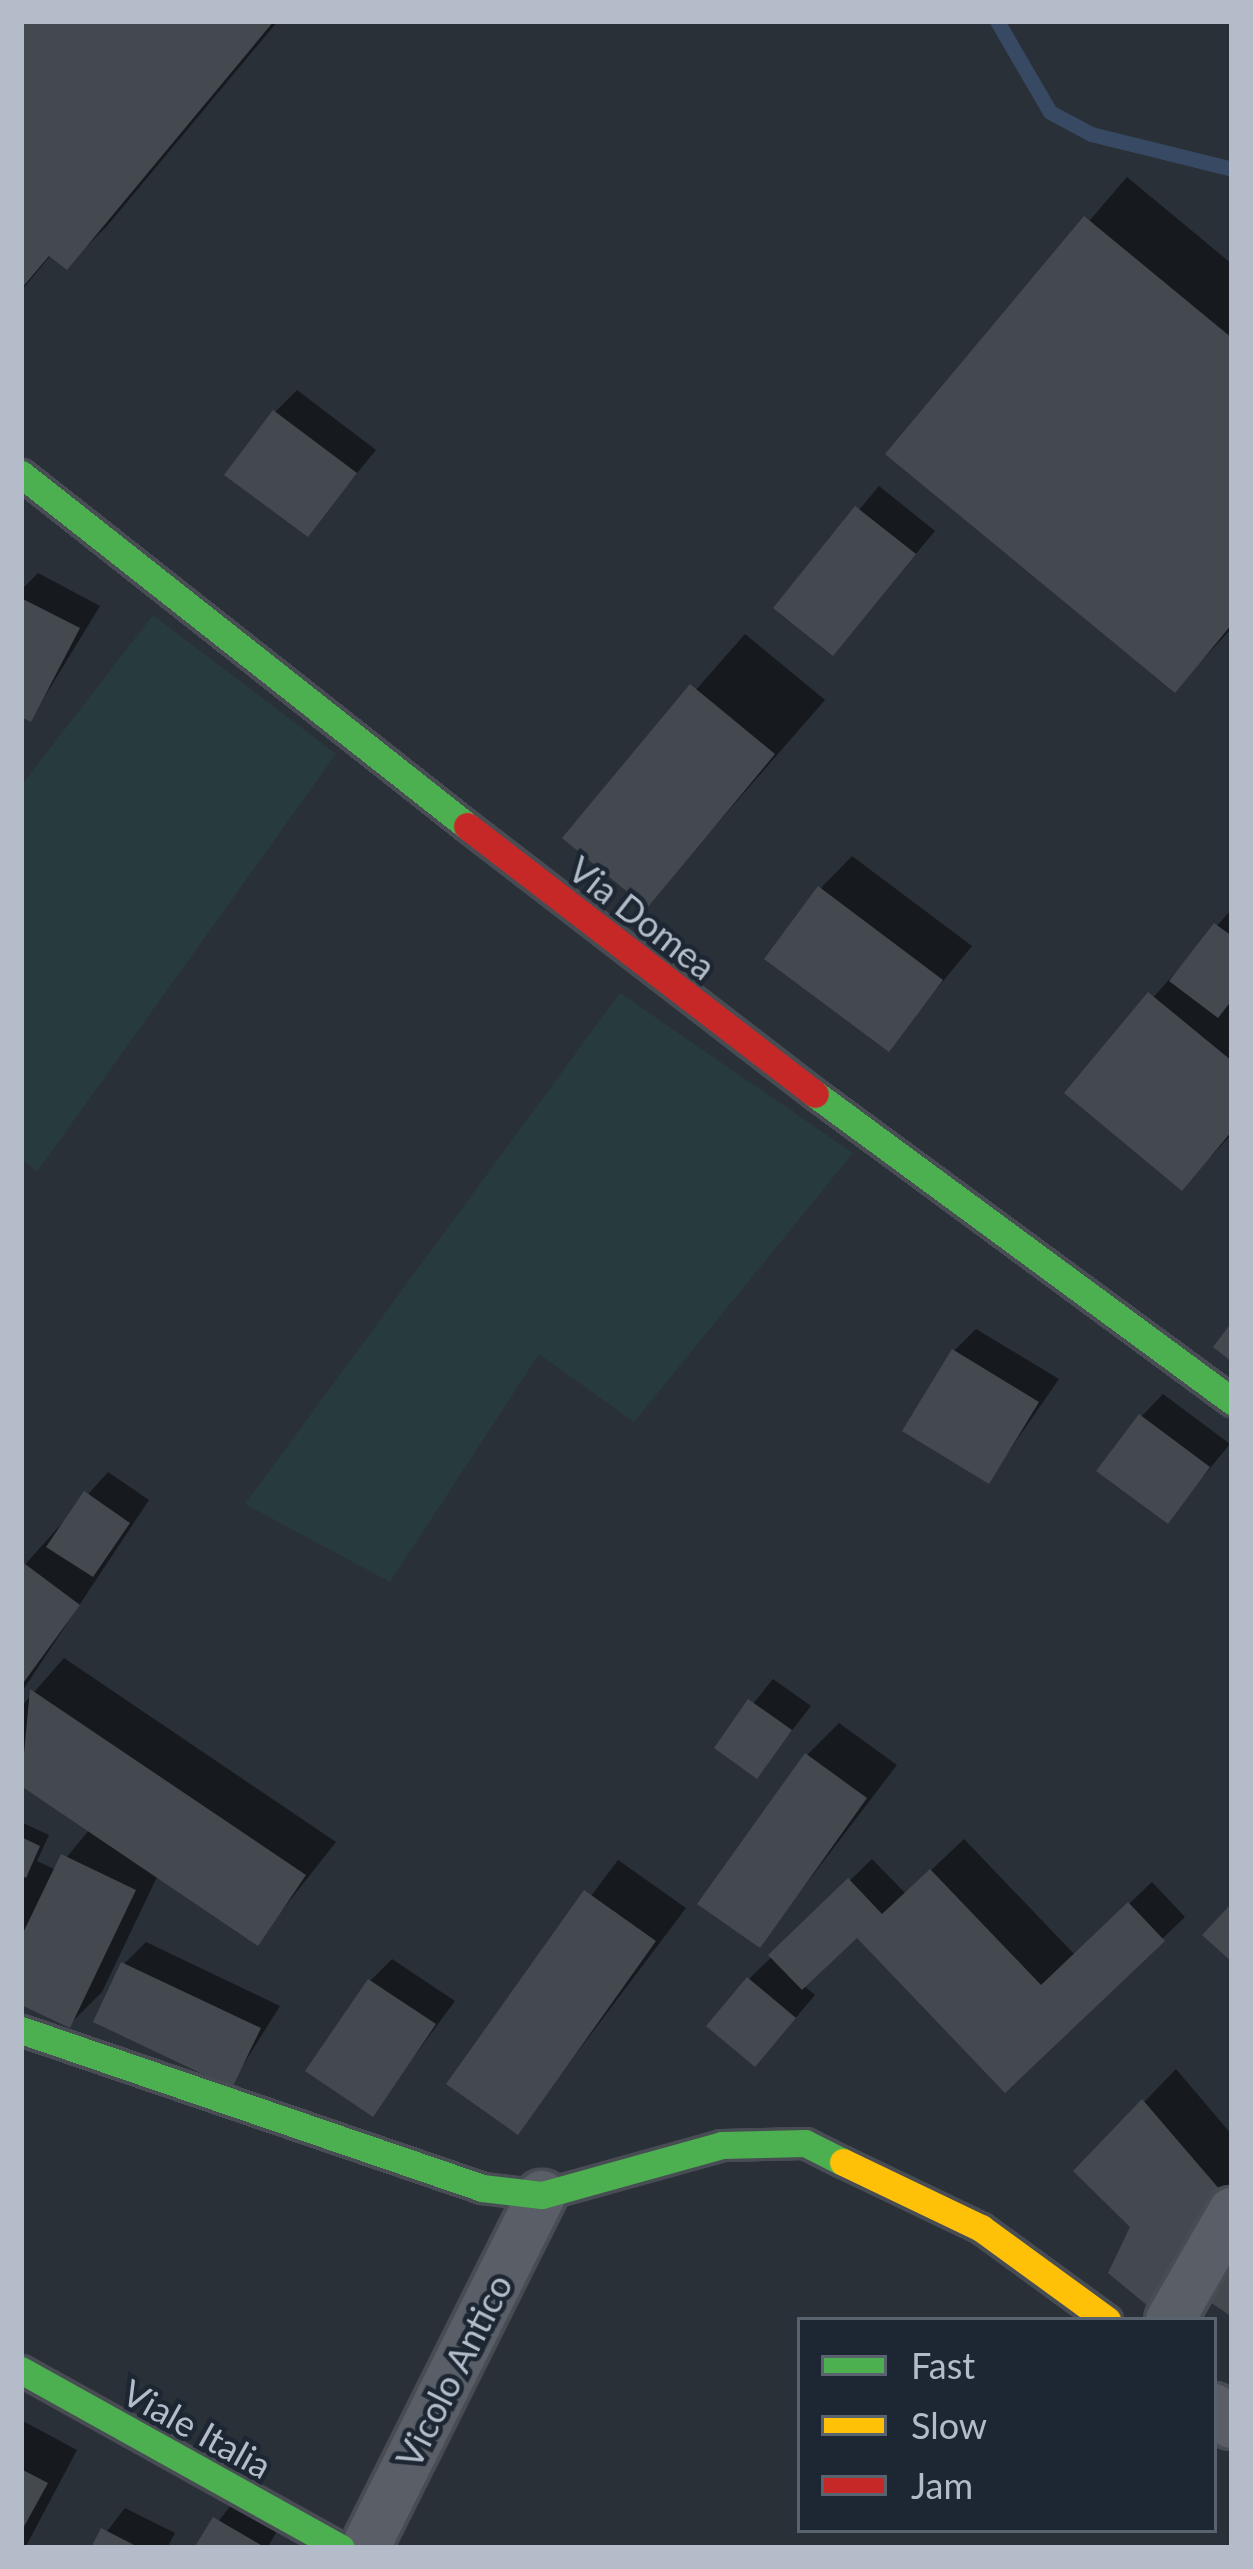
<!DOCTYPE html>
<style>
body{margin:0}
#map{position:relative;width:1253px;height:2569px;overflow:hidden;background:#2a3038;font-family:Lato,sans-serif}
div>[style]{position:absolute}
.green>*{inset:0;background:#273a3e}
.shadow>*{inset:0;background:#0007}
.stream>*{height:15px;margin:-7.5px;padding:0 7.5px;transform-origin:7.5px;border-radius:7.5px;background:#384963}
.building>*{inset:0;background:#444950}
.roads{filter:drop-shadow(3px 0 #484c53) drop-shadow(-3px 0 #484c53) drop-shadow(0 3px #484c53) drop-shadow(0 -3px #484c53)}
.street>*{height:48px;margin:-24px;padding:0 24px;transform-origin:24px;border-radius:24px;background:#5a5e66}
.fast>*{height:27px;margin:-13.5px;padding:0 13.5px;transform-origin:13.5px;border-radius:13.5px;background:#4caf50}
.slow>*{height:27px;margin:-13.5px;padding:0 13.5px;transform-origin:13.5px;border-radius:13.5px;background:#ffc107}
.jam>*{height:27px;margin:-13.5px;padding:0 13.5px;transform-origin:13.5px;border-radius:13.5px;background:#c62828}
span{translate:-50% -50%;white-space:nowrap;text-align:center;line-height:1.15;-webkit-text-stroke:9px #1d2633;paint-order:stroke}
.street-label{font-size:36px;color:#b4bcc9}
.frame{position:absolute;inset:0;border:24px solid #b4bcc9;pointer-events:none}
.legend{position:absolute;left:797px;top:2317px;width:420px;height:216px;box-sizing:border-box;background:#1d2633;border:3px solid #59626f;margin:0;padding:15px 21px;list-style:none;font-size:36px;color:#b4bcc9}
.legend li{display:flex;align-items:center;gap:24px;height:60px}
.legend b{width:60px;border:3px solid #59626f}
</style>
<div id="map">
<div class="green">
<div style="clip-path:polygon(153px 615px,336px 754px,37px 1172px,21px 1159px,21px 786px)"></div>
<div style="clip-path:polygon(620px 993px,853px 1153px,634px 1422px,539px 1354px,390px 1582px,245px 1504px)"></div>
</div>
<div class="shadow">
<div style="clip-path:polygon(21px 21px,278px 21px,107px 226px,67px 266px,51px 255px,21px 291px)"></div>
<div style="clip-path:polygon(1127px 177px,1232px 264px,1232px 628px,1175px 689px,890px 453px)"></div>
<div style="clip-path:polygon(297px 390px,376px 450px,308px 533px,275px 412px)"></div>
<div style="clip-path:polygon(879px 486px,935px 531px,833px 652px,777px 608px)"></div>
<div style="clip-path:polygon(38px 573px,100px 606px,31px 719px,21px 714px,21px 590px)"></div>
<div style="clip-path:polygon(745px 634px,825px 700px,647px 904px,566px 838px)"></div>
<div style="clip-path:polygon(852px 856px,972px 946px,888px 1048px,821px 888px)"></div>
<div style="clip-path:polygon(1232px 909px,1232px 1134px,1182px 1187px,1068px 1093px)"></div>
<div style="clip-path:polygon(976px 1329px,1059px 1379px,989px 1480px,954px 1351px)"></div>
<div style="clip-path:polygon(1163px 1394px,1230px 1444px,1167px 1520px,1142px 1416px)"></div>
<div style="clip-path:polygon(108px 1472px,149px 1500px,21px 1693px,21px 1569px)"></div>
<div style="clip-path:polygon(64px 1658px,336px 1842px,257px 1942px,158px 1875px,102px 1992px,70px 2024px,21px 2002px,21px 1822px,49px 1835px,37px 1861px,56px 1870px,90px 1829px,21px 1782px,21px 1707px)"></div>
<div style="clip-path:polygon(773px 1679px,811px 1706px,757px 1775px,718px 1747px)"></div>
<div style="clip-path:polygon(839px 1723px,897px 1765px,760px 1944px,807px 1755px)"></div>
<div style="clip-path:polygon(964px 1839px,1075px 1955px,1152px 1882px,1185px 1917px,1005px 2089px,875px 1916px,803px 1985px,815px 1995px,776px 2041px,749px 1979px,872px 1859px,906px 1894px)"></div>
<div style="clip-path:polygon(618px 1860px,686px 1908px,518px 2131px,450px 2084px)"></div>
<div style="clip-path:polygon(146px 1942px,280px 2006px,231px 2084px,124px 1964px)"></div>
<div style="clip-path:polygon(392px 1959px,455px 2001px,372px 2113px,370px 1981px)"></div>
<div style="clip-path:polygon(1176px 2069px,1232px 2135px,1232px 2203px,1134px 2226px,1078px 2171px)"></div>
<div style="clip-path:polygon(21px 2420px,77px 2450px,25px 2548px,21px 2548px)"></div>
<div style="clip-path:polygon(237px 2497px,282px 2523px,267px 2548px,198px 2548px)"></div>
<div style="clip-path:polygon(125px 2508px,175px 2533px,167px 2548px,94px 2548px)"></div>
</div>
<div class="stream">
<div style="left:997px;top:21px;width:105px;rotate:59.8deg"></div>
<div style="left:1050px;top:112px;width:47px;rotate:28.2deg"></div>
<div style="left:1091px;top:134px;width:145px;rotate:13.9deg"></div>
</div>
<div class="building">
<div style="clip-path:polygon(21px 21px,274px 21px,67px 270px,49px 256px,21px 289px)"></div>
<div style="clip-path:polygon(1084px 216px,1232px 338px,1232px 624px,1175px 693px,885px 454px)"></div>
<div style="clip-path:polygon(273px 410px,357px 473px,308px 537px,224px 475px)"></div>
<div style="clip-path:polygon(855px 506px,916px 554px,833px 656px,773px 608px)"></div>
<div style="clip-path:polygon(21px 598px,80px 628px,31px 722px,21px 717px)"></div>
<div style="clip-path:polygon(690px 684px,775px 754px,647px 908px,562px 838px)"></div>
<div style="clip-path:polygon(818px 886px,943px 980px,889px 1052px,764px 959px)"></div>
<div style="clip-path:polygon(1214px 923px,1232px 936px,1232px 1000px,1218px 1018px,1169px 981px)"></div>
<div style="clip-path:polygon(1148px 992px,1232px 1061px,1232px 1131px,1182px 1191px,1064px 1093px)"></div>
<div style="clip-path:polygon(1232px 1322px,1232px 1362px,1213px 1347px)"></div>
<div style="clip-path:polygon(952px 1349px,1039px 1402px,989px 1484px,902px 1431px)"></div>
<div style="clip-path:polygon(1139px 1414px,1210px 1467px,1168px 1524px,1096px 1471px)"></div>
<div style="clip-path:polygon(84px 1491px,130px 1523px,93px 1577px,46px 1547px)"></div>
<div style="clip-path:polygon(21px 1561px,80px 1605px,21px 1686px)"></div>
<div style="clip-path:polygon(30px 1689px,306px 1875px,258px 1946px,21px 1786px)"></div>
<div style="clip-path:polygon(748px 1699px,792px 1730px,757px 1779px,714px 1748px)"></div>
<div style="clip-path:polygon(805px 1753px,867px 1798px,760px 1948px,697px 1904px)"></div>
<div style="clip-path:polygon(21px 1837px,40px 1846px,26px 1878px,21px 1875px)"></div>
<div style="clip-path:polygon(61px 1854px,136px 1890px,70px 2028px,21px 2005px,21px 1937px)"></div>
<div style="clip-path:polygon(930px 1869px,1041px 1985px,1128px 1902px,1165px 1941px,1005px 2093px,857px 1938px,802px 1990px,768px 1955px,848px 1878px,882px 1914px)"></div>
<div style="clip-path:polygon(584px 1890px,656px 1941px,518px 2135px,446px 2084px)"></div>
<div style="clip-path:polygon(1232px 1903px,1232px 1962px,1202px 1935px)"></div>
<div style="clip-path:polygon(121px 1962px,261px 2028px,232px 2088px,93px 2022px)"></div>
<div style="clip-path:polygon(747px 1977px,796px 2018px,755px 2067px,706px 2026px)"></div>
<div style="clip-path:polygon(368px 1979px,436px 2024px,373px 2117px,305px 2071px)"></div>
<div style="clip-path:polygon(1142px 2099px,1227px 2198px,1154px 2311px,1108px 2273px,1130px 2227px,1073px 2171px)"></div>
<div style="clip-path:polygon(1232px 2233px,1232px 2317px,1191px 2289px)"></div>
<div style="clip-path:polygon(21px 2469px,48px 2483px,21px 2532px)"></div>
<div style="clip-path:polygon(213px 2517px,266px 2548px,194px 2548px)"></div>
<div style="clip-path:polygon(101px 2528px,140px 2548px,91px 2548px)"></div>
</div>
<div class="roads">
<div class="street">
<div style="left:1170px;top:2320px;width:125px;rotate:-60.1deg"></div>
<div style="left:1214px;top:2408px;width:24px;rotate:42deg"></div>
<div style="left:365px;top:2548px;width:395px;rotate:-63.4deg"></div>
</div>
<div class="fast">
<div style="left:21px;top:474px;width:568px;rotate:38.28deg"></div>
<div style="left:815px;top:1094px;width:518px;rotate:36.36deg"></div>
<div style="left:21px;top:2030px;width:487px;rotate:18.9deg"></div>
<div style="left:482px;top:2188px;width:60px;rotate:6.7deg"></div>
<div style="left:542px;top:2195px;width:187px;rotate:-15.5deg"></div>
<div style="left:722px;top:2145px;width:83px;rotate:-1.4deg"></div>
<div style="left:805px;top:2143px;width:42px;rotate:26.6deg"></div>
<div style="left:21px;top:2370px;width:366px;rotate:29.1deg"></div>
</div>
<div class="slow">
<div style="left:843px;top:2162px;width:153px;rotate:25.6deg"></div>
<div style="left:981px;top:2228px;width:156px;rotate:36.1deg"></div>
</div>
<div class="jam">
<div style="left:467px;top:826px;width:439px;rotate:37.6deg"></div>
</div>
</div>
<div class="street-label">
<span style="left:642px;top:918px;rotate:38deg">Via Domea</span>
<span style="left:454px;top:2371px;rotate:-63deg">Vicolo Antico</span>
<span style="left:197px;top:2429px;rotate:29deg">Viale Italia</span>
</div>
<div class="frame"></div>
<ul class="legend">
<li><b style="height:15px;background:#4caf50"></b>Fast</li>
<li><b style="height:15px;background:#ffc107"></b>Slow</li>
<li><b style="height:15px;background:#c62828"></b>Jam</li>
</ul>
</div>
